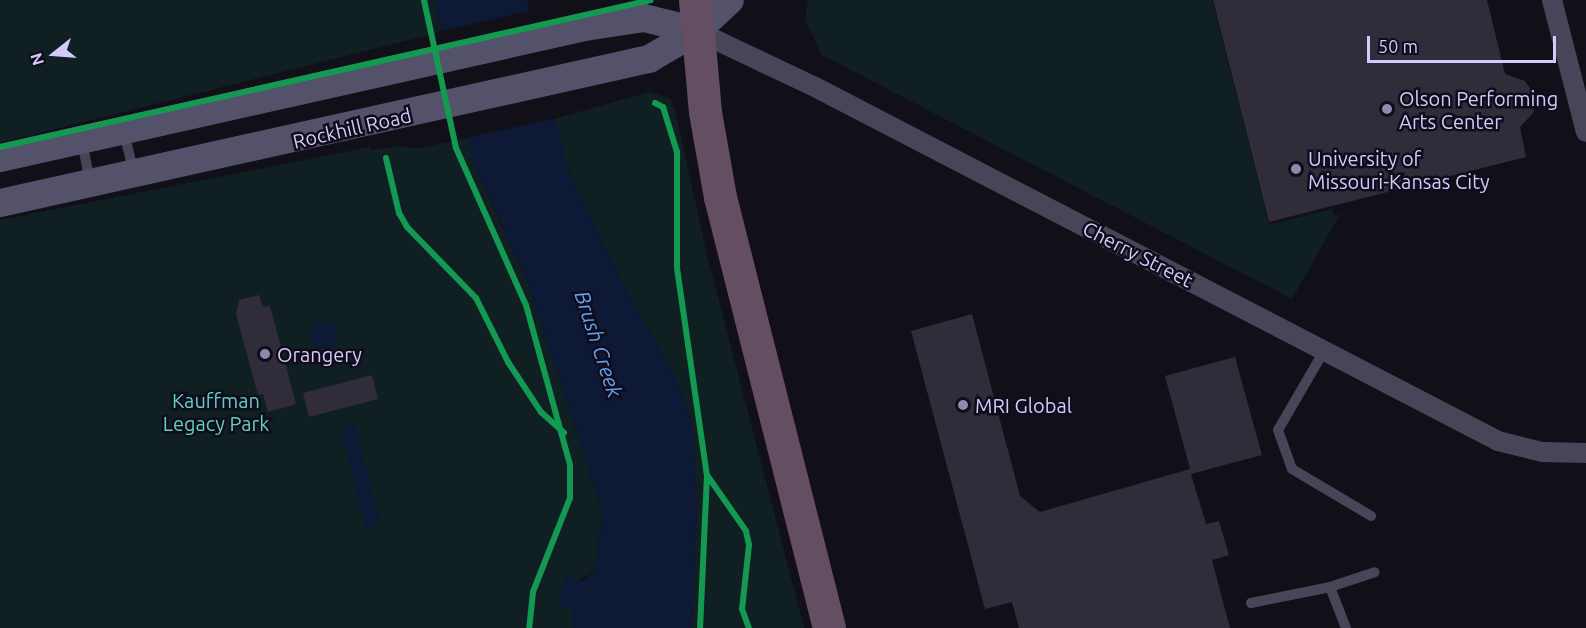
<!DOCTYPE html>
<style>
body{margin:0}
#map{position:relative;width:1586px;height:628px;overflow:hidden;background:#111018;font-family:Ubuntu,sans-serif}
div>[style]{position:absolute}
.green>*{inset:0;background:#102022}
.water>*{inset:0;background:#0e1935}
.round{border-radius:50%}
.pier>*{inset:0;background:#111018}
.building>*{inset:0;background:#302c3a}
.lane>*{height:10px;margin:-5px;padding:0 5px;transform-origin:5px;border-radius:5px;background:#474558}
.street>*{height:20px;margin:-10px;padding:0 10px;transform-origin:10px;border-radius:10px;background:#474558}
.secondary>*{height:28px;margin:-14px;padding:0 14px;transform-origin:14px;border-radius:14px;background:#54516a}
.highway>*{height:33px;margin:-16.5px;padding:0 16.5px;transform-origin:16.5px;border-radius:16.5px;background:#634e62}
.cycleway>*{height:6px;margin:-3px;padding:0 3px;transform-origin:3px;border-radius:3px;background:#139951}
.dots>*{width:16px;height:16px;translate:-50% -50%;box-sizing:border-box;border:3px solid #100c1b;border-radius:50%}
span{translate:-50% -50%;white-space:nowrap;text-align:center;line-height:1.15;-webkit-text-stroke:5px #100c1b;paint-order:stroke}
.poi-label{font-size:20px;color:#d3cafb}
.left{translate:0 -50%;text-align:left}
.street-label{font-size:20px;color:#d3cafb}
.park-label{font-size:20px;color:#5ed3bf}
.water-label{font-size:21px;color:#61a4f2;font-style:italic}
.north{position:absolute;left:24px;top:24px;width:60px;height:60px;-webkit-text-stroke:4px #100c1b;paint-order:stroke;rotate:253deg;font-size:16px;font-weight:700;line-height:24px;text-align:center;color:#d3cafb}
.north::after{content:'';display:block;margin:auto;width:21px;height:27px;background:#d3cafb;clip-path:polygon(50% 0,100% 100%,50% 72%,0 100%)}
.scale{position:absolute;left:1367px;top:36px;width:189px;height:27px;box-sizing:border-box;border:3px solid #d3cafb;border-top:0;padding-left:8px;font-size:18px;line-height:21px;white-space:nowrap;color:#d3cafb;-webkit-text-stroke:4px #100c1b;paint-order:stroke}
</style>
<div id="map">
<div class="green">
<div style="clip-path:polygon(0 0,434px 0,441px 32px,0 143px)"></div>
<div style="clip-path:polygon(808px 0,1212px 0,1269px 225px,1332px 209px,1334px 216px,1340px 214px,1292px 299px,822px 55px,805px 19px)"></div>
<div style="clip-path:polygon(649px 92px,670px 98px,676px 114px,706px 251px,804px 628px,692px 628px,697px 497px,692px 423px,673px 372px,624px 286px,568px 169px,554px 119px)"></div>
<div style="clip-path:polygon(468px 138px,482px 183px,527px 281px,603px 513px,594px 571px,576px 581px,557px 601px,572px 610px,573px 628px,0 628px,0 220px,370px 147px,371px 150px,398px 146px,415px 149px)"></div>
</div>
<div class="water">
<div style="clip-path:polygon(434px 0,527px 0,568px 169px,624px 286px,673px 372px,692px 423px,697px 497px,692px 628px,573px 628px,572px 610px,557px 602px,565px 577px,583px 581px,594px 571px,603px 513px,527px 281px,475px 166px)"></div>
<div class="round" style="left:310px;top:321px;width:28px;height:28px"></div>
<div style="clip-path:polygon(350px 423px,355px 426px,380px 521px,370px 529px,365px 525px,341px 431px)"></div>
</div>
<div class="pier">
<div style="clip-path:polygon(532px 10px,557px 118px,465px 138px,438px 32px)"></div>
</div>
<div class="building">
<div style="clip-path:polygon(1213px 0,1487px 0,1505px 74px,1525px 81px,1536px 96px,1533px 113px,1520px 127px,1526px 157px,1269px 222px)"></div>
<div style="clip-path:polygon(259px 295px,263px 307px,270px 306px,296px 404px,268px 412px,263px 394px,258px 395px,236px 314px,239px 300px)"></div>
<div style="clip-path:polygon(972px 314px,1020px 496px,1040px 512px,1190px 469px,1165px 376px,1235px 357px,1262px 455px,1191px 474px,1206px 524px,1219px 521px,1229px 555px,1212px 560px,1230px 628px,1019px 628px,1012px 602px,985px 609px,911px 331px)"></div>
<div style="clip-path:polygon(372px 375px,378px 399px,309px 417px,303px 393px)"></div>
</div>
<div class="lane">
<div style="left:124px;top:133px;width:41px;rotate:76deg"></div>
<div style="left:82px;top:141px;width:42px;rotate:79deg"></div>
<div style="left:1324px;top:351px;width:91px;rotate:120.2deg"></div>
<div style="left:1278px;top:430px;width:41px;rotate:70.3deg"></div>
<div style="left:1292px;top:469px;width:92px;rotate:30.7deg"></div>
<div style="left:1330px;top:587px;width:47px;rotate:-18.4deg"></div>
<div style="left:1251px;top:603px;width:81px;rotate:-11.4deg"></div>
<div style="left:1330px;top:587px;width:44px;rotate:68.7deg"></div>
</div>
<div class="street">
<div style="left:1552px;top:0;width:136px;rotate:75.6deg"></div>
<div style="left:697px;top:31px;width:133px;rotate:25.4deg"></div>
<div style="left:817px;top:88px;width:767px;rotate:27.4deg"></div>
<div style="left:1498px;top:441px;width:45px;rotate:14deg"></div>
<div style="left:1542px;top:452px;width:44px;rotate:1.3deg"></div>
</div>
<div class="secondary">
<div style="left:0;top:158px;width:599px;rotate:-12.62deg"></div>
<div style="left:585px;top:27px;width:60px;rotate:-8.7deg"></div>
<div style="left:644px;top:18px;width:55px;rotate:13.8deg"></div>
<div style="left:0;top:203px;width:665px;rotate:-12.51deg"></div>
<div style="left:649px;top:59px;width:56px;rotate:-30.3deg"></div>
<div style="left:697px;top:31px;width:45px;rotate:-43.2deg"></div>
</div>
<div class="highway">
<div style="left:695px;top:0;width:112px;rotate:84.9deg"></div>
<div style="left:705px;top:112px;width:86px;rotate:80deg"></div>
<div style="left:720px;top:197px;width:445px;rotate:75.8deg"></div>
</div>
<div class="cycleway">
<div style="left:424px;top:0;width:151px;rotate:77.8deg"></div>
<div style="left:456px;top:148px;width:172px;rotate:66deg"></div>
<div style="left:526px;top:305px;width:166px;rotate:74.6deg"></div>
<div style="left:570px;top:465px;width:33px;rotate:90deg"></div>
<div style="left:570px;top:498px;width:101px;rotate:111.5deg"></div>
<div style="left:533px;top:592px;width:36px;rotate:96deg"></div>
<div style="left:655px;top:103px;width:9px;rotate:27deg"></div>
<div style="left:663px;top:107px;width:47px;rotate:72.7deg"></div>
<div style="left:677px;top:152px;width:116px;rotate:90deg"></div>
<div style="left:677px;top:268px;width:209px;rotate:81.8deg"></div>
<div style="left:707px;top:475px;width:153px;rotate:92.6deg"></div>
<div style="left:0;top:147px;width:667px;rotate:-12.72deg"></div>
<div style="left:386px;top:158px;width:57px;rotate:76.7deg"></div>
<div style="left:399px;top:213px;width:16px;rotate:60deg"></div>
<div style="left:407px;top:227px;width:99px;rotate:45.8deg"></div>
<div style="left:476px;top:298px;width:72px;rotate:63.4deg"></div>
<div style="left:508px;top:362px;width:60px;rotate:56.6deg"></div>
<div style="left:541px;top:412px;width:31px;rotate:42deg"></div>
<div style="left:707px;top:475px;width:68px;rotate:55.1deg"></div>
<div style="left:746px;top:531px;width:14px;rotate:78deg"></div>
<div style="left:749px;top:545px;width:64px;rotate:96.2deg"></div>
<div style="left:742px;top:609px;width:20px;rotate:70deg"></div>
</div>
<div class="dots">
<div style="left:1387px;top:109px;background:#8f89ac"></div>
<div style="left:1296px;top:169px;background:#8f89ac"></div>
<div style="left:265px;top:354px;background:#8f89ac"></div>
<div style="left:963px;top:405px;background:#8f89ac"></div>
</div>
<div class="poi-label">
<span class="left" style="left:1399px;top:110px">Olson Performing<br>Arts Center</span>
<span class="left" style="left:1308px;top:170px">University of<br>Missouri-Kansas City</span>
<span class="left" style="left:277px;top:354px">Orangery</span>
<span class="left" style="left:975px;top:405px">MRI Global</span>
</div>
<div class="street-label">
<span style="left:352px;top:128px;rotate:-13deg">Rockhill Road</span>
<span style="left:1138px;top:254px;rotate:27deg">Cherry Street</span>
</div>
<div class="park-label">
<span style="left:216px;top:412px">Kauffman<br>Legacy Park</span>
</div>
<div class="water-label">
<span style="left:599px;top:344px;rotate:72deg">Brush Creek</span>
</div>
<div class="north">N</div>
<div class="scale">50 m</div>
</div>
